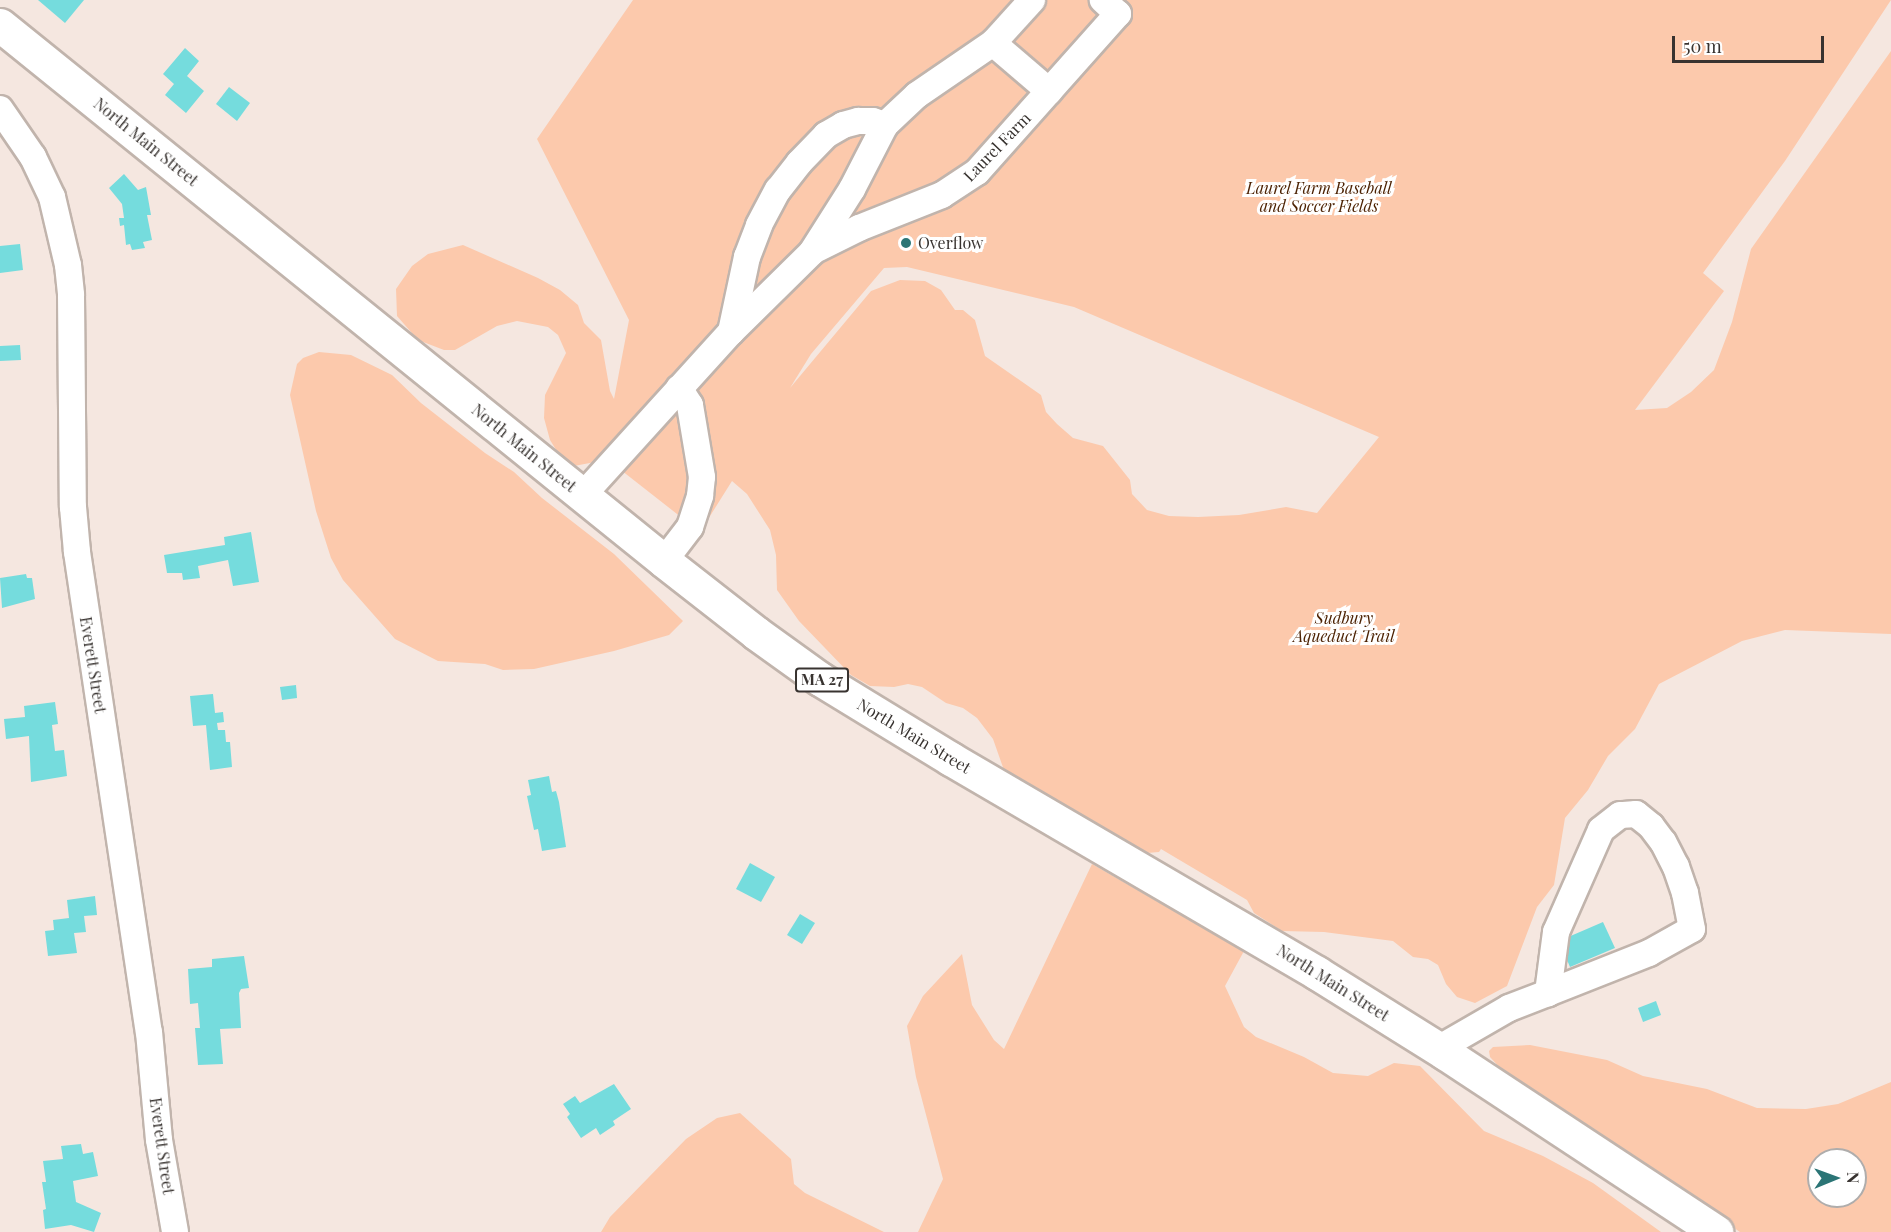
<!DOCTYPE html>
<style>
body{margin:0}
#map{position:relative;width:1891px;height:1232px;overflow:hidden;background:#f5e7e0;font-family:"Playfair Display",serif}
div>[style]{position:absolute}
.green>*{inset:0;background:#fcc9ac}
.building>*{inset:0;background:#75dcdd}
.roads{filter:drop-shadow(2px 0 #c1b4ac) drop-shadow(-2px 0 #c1b4ac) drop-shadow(0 2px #c1b4ac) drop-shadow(0 -2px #c1b4ac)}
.minor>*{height:26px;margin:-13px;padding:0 13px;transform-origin:13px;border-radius:13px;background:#fff}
.major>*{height:33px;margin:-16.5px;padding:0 16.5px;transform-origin:16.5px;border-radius:16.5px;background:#fff}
.dots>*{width:16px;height:16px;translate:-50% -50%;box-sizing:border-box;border:3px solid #fff;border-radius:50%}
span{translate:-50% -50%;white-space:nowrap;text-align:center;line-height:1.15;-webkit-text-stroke:6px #fff;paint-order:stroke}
.shield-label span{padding:2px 4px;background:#fff;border:2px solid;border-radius:4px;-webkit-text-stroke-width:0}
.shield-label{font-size:15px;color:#383330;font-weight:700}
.street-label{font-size:16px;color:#383330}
.park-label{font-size:16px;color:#4c2203;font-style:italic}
.poi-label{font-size:16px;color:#383330}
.left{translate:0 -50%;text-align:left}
.north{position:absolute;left:1807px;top:1148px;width:60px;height:60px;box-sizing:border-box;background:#fff;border:2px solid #afadac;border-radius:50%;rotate:89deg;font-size:16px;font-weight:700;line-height:24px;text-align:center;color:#383330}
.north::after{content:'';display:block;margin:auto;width:21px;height:27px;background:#2b7576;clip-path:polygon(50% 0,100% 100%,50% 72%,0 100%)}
.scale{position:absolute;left:1672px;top:36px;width:152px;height:27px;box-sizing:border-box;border:3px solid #383330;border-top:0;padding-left:8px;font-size:18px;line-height:21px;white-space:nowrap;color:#383330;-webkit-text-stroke:4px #fff;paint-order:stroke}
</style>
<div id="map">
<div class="green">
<div style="clip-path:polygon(evenodd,633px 0,1891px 0,1785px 161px,1703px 273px,1724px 291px,1635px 410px,1667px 408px,1691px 392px,1714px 370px,1732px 322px,1751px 249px,1891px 51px,1891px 634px,1785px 630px,1742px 641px,1659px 684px,1635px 729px,1608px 756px,1588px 790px,1565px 818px,1554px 885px,1537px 907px,1507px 986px,1475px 1003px,1457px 997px,1446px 984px,1438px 965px,1428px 959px,1413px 957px,1393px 941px,1324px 932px,1282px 931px,1254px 913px,1247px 900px,1161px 849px,1159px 852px,1147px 853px,1005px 773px,993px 739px,977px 718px,963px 708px,946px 703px,922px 687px,908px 684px,894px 687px,870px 686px,851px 675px,799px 621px,777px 590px,776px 555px,770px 530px,747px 494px,732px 481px,700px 532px,603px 456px,595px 462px,574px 466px,563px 461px,550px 440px,544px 418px,545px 395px,566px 353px,558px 335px,548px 327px,517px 321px,497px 326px,455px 350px,444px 350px,418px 340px,397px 316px,396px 289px,412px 266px,428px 254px,463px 245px,538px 278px,560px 290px,578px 305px,584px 323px,601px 340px,610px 391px,614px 399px,629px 320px,537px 139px,633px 0,907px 267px,1074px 307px,1379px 437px,1317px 513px,1286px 507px,1239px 515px,1198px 517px,1169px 516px,1147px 510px,1132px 494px,1130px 480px,1103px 446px,1073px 438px,1057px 424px,1046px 412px,1041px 395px,985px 356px,975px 320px,963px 310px,955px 310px,941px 290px,925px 281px,900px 280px,871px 291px,790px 388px,811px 354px,884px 268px,907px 267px)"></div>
<div style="clip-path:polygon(319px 352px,351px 355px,392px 375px,421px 403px,485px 453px,514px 472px,542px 498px,614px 554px,683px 621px,669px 635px,614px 651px,534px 669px,503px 670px,485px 664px,438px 661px,395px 639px,343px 580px,331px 558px,316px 511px,290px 395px,297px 364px,303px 358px)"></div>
<div style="clip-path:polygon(1092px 864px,1244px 951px,1225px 986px,1244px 1027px,1256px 1037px,1304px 1057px,1333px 1073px,1368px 1076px,1394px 1063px,1420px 1066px,1484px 1131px,1543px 1156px,1593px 1183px,1661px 1232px,918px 1232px,943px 1179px,916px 1077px,907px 1026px,923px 996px,962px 954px,972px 1005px,994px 1040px,1004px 1049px)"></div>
<div style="clip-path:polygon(evenodd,1530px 1045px,1607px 1060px,1643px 1076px,1707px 1089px,1757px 1108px,1806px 1109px,1838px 1104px,1891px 1082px,1891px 1232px,1740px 1232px,1502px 1070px,1490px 1057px,1489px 1051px,1493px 1047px,1530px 1045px,1819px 1160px,1855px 1160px,1855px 1196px,1819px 1196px,1819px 1160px)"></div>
<div style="clip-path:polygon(740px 1113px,791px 1159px,794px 1184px,805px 1193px,884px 1232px,601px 1232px,610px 1217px,686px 1139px,717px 1118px)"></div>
</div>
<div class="building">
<div style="clip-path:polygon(38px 0,84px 0,65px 23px)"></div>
<div style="clip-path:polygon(185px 48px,199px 61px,187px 76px,204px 91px,186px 113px,165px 95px,174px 84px,163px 74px)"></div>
<div style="clip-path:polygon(229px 87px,250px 103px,237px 121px,216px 104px)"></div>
<div style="clip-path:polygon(124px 174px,138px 190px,146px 187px,151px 215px,147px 215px,152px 240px,143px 242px,145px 248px,132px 250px,130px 244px,126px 245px,124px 225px,120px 226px,119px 218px,124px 218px,122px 204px,109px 188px)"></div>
<div style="clip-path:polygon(20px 244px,23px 270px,0 273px,0 246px)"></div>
<div style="clip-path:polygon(20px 345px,21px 360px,0 361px,0 346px)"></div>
<div style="clip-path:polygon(251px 532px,259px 582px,233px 586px,228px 560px,198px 566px,200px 578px,183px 580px,182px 573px,167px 573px,164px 555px,225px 545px,224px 537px)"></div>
<div style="clip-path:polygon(26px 574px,27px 578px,32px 578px,35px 599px,2px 608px,0 578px)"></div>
<div style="clip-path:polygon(296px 685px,297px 698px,282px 700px,280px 687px)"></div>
<div style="clip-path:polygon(213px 694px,215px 713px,223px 712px,224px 722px,217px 723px,218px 730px,225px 730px,226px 742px,230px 742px,232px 767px,210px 770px,206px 725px,193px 726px,190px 696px)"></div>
<div style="clip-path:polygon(55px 702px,58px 724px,52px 725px,55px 751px,64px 750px,67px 776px,31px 782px,29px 736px,6px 739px,4px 719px,25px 717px,24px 706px)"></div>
<div style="clip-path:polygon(549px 776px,552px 792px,556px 791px,559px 802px,566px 847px,542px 851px,538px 829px,534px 830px,527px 796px,531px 795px,528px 780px)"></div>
<div style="clip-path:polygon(750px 863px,775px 877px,761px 902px,736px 889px)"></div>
<div style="clip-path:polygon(95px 896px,97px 915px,84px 916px,86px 932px,74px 933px,77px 953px,48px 956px,45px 931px,54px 930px,53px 920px,69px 918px,67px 900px)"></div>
<div style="clip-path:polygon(800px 914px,815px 923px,802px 944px,787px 935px)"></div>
<div style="clip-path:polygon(1603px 922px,1615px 948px,1570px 967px,1559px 941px)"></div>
<div style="clip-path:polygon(244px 956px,249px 988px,241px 989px,239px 993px,241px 1028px,220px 1029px,223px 1064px,198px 1065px,195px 1028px,200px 1028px,198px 1003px,190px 1004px,188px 969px,212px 967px,212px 959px)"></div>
<div style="clip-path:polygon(1656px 1001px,1661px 1015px,1643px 1022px,1638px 1008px)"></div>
<div style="clip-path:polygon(614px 1084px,631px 1109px,613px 1121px,615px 1125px,600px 1135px,596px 1128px,581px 1138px,567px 1117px,570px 1114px,563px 1104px,575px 1096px,580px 1103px)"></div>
<div style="clip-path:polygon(81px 1144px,83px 1154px,93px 1152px,98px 1176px,73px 1181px,76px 1202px,101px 1213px,94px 1232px,71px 1225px,45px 1229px,43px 1210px,46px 1209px,42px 1182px,46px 1182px,43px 1161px,63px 1159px,61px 1146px)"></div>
</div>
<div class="roads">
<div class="minor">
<div style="left:993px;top:43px;width:74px;rotate:40.6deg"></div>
<div style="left:0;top:109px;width:58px;rotate:55.5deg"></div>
<div style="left:33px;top:157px;width:44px;rotate:64.6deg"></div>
<div style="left:52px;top:197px;width:70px;rotate:76.8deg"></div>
<div style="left:68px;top:265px;width:30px;rotate:84deg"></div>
<div style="left:71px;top:295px;width:212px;rotate:89.5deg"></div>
<div style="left:73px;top:507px;width:45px;rotate:84.9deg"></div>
<div style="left:77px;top:552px;width:485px;rotate:81.5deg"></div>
<div style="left:149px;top:1032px;width:108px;rotate:84.7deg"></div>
<div style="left:159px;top:1140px;width:93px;rotate:80.1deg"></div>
<div style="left:815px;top:250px;width:49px;rotate:-26.6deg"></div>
<div style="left:859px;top:228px;width:89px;rotate:-21.7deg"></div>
<div style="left:942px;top:195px;width:42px;rotate:-33.3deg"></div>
<div style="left:977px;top:172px;width:212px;rotate:-48.3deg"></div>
<div style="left:1118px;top:14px;width:21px;rotate:-137deg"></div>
<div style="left:731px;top:332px;width:77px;rotate:-78deg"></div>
<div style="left:747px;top:257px;width:34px;rotate:-69deg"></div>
<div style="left:759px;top:225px;width:40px;rotate:-62deg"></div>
<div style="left:778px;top:190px;width:34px;rotate:-52deg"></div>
<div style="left:799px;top:163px;width:39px;rotate:-46deg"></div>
<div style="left:826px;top:135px;width:20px;rotate:-30deg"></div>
<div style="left:843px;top:125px;width:16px;rotate:-15deg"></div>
<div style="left:858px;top:121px;width:15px"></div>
<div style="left:873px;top:121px;width:13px;rotate:18deg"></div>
<div style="left:583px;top:495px;width:220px;rotate:-47.8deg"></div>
<div style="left:731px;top:332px;width:114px;rotate:-44.6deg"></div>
<div style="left:812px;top:252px;width:75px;rotate:-57.6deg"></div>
<div style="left:852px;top:189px;width:72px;rotate:-62.7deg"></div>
<div style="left:885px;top:125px;width:44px;rotate:-43.2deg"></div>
<div style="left:917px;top:95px;width:92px;rotate:-34.4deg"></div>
<div style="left:993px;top:43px;width:58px;rotate:-47.8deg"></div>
<div style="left:664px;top:561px;width:43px;rotate:-52.6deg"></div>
<div style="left:690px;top:527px;width:33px;rotate:-72deg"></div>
<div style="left:700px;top:496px;width:19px;rotate:-84deg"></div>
<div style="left:702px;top:477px;width:73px;rotate:-99.5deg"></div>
<div style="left:690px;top:405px;width:20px;rotate:-123deg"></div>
<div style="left:1438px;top:1049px;width:82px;rotate:-30deg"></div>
<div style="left:1509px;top:1008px;width:42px;rotate:-21deg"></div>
<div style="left:1548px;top:993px;width:109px;rotate:-21.6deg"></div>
<div style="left:1649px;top:953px;width:49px;rotate:-29.2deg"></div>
<div style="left:1692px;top:929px;width:37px;rotate:-101deg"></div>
<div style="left:1685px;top:893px;width:28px;rotate:-109deg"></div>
<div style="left:1676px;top:867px;width:28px;rotate:-117deg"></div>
<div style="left:1663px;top:842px;width:20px;rotate:-127deg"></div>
<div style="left:1651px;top:826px;width:19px;rotate:-141deg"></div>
<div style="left:1636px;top:814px;width:16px;rotate:176deg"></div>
<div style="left:1620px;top:815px;width:24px;rotate:142deg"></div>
<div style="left:1601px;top:830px;width:111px;rotate:113.8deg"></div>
<div style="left:1556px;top:932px;width:62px;rotate:97.5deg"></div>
</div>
<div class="major">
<div style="left:0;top:25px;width:853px;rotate:38.91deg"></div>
<div style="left:664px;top:561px;width:117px;rotate:38deg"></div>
<div style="left:756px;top:633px;width:79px;rotate:35.7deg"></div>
<div style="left:820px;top:679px;width:153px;rotate:31.4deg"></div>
<div style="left:951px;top:759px;width:424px;rotate:30.3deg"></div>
<div style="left:1317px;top:973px;width:151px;rotate:32deg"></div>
<div style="left:1445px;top:1053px;width:325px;rotate:33.4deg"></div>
</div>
</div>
<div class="dots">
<div style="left:906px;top:243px;background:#2b7576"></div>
</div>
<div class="shield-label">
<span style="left:822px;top:680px">MA 27</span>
</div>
<div class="street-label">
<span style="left:146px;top:142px;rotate:39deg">North Main Street</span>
<span style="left:997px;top:147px;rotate:-46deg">Laurel Farm</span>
<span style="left:524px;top:448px;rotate:39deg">North Main Street</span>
<span style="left:93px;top:665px;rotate:81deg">Everett Street</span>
<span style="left:914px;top:736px;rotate:31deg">North Main Street</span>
<span style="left:1333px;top:983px;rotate:32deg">North Main Street</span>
<span style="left:162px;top:1146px;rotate:82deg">Everett Street</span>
</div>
<div class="park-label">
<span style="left:1319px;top:197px">Laurel Farm Baseball<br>and Soccer Fields</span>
<span style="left:1344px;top:627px">Sudbury<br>Aqueduct Trail</span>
</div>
<div class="poi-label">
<span class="left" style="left:918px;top:243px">Overflow</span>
</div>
<div class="north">N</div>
<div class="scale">50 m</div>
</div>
